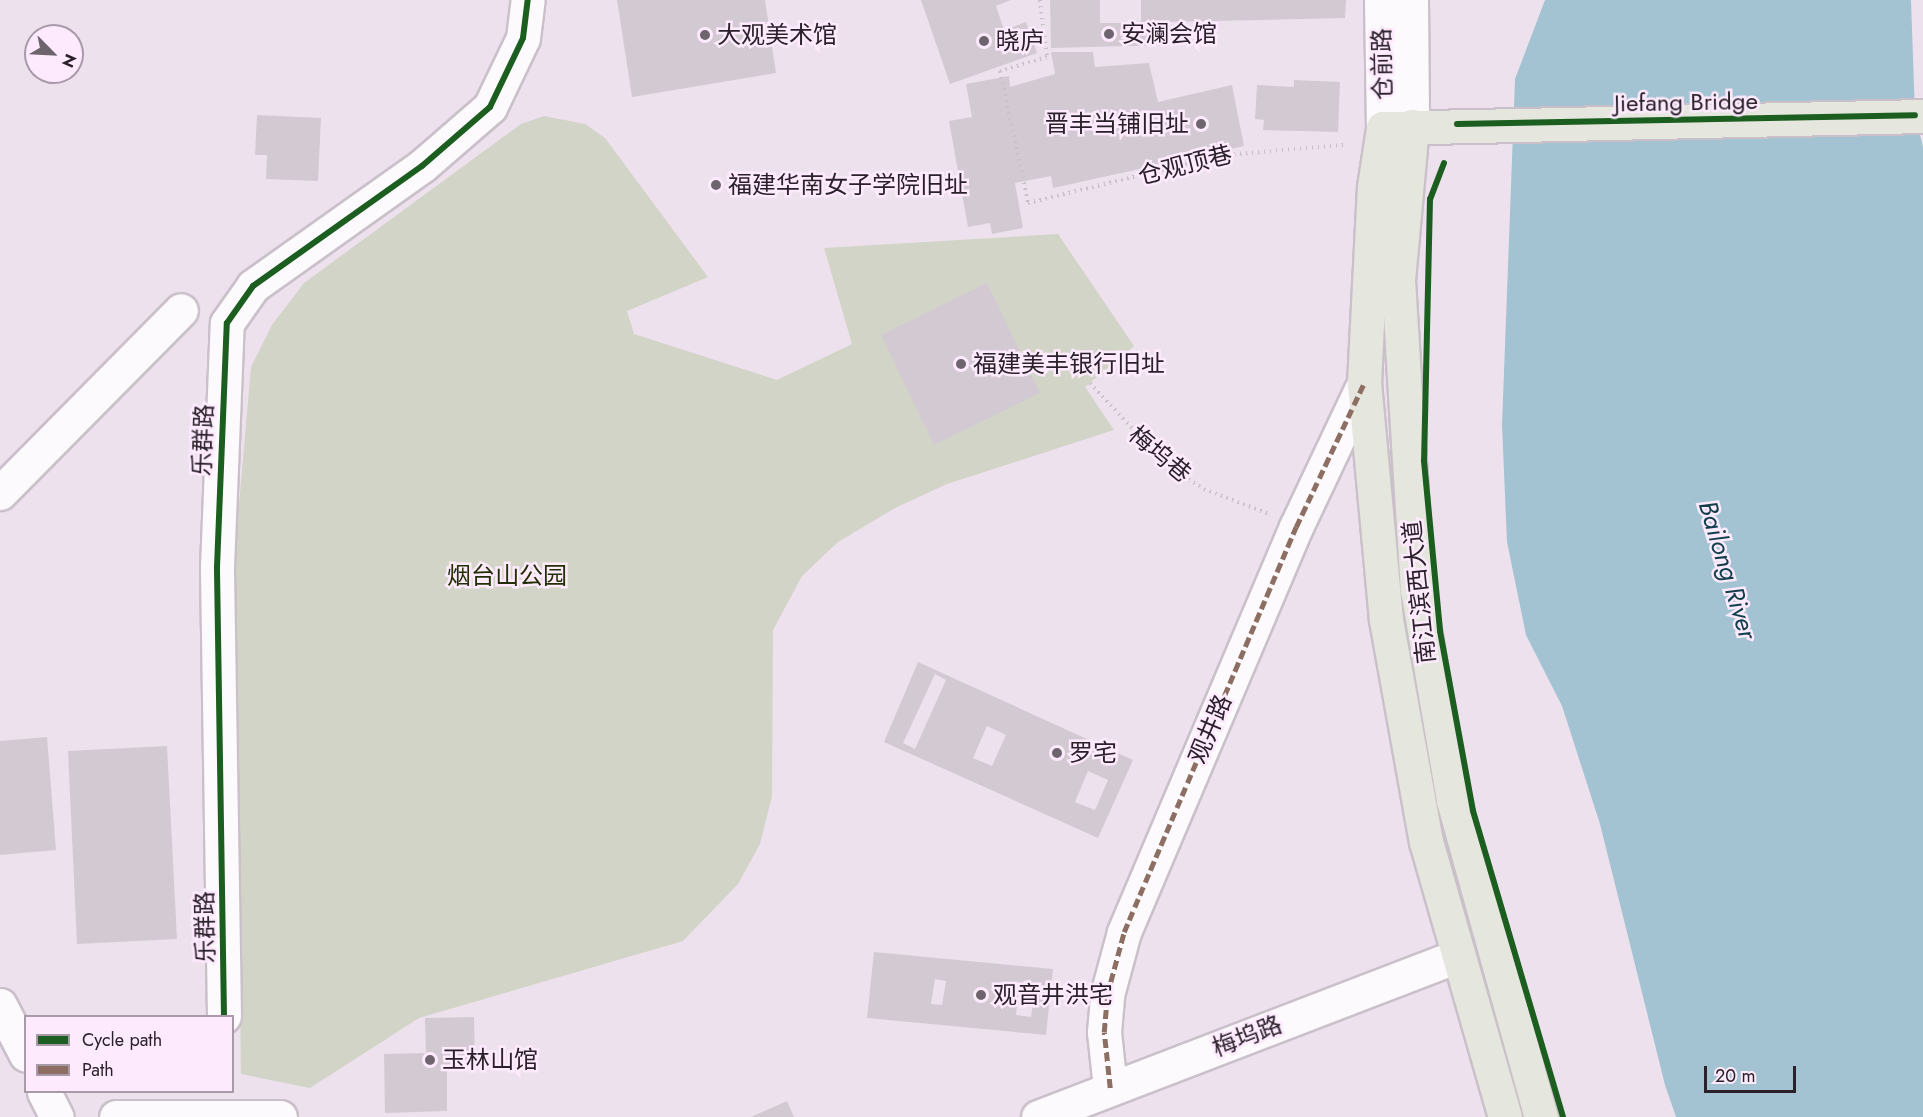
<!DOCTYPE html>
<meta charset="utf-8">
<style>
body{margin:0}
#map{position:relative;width:1923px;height:1117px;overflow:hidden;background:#ede1ed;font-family:Jost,"Noto Sans SC",sans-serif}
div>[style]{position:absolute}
.green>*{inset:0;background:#d1d4c6}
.water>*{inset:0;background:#a4c3d2}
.building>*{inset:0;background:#d3c9d3}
.path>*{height:4px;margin-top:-2px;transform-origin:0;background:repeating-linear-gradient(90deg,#c8c2c8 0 1.5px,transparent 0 6px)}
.roads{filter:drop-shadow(2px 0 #cac0ca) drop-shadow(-2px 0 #cac0ca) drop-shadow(0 2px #cac0ca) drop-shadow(0 -2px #cac0ca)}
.minor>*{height:33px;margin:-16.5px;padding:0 16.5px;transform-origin:16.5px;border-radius:16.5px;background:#fcfafc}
.major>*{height:33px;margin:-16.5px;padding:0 16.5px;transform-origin:16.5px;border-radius:16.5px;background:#e5e6dd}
.quiet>*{height:4.5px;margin-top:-2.25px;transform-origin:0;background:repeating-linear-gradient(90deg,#8d6e63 0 9px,transparent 0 13.5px)}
.cycleway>*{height:6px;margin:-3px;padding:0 3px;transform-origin:3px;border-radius:3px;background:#1b5e20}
.dots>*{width:16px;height:16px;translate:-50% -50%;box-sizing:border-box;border:3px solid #fdeafd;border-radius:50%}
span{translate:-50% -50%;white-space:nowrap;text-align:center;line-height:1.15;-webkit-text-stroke:5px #fdeafd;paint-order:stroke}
.poi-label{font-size:24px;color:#2a212a}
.left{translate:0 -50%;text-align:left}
.right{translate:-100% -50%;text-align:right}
.street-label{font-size:24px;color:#2a212a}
.park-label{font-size:24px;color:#213002}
.water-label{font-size:26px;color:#123f4c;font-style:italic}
.legend{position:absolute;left:24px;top:1015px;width:210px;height:78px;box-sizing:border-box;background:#fdeafd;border:2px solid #a99aa9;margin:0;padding:8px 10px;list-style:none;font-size:18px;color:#2a212a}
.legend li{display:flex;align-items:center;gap:12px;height:30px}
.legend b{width:30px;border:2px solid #a99aa9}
.north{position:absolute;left:24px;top:24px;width:60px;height:60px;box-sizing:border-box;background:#fdeafd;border:2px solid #a99aa9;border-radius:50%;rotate:114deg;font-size:16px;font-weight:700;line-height:24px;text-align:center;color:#2a212a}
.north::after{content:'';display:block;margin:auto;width:21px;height:27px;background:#6e646e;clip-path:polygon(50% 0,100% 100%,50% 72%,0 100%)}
.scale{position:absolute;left:1704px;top:1066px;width:92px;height:27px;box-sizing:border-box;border:3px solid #2a212a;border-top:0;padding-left:8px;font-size:18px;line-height:21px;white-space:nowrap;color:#2a212a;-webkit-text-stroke:4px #fdeafd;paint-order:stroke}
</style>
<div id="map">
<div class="green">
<div style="clip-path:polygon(544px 116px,585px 124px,605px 138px,708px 277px,627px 311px,634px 334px,777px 380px,852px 344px,824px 248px,1058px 234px,1134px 346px,1085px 387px,1114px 430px,947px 484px,895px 508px,838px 542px,802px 576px,773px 630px,772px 796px,760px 844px,738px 884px,683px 941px,419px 1018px,310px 1088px,241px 1074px,234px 562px,251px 367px,272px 325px,304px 283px,521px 124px)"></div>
</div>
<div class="water">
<div style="clip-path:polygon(1545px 0,1911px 0,1915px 115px,1923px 147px,1923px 1117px,1676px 1117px,1665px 1085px,1600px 824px,1562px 706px,1526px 635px,1507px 542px,1502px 425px,1515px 79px)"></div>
</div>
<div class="building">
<div style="clip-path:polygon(617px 0,765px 0,776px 73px,632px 97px)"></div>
<div style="clip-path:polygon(921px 0,1011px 0,996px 6px,1004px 30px,1026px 22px,1037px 53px,950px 84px)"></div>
<div style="clip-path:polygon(1050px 0,1100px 0,1100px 23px,1141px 23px,1141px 0,1346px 0,1345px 18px,1168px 22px,1167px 45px,1051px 48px)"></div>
<div style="clip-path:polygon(1051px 52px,1093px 52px,1095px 67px,1149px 63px,1158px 102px,1232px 85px,1244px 146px,1053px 188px,1051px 176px,1015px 183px,1023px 228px,992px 234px,990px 223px,968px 227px,949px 121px,972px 117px,966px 84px,1009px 76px,1010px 87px,1055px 74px)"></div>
<div style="clip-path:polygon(1294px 80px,1340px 82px,1338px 132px,1263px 130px,1264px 120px,1255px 119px,1257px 85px,1294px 87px)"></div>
<div style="clip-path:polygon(257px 115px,321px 118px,318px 181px,266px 179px,267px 155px,255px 155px)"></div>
<div style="clip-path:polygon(987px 283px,1040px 393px,934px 445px,881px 335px)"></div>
<div style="clip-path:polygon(evenodd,918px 662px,1133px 760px,1098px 838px,884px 742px,918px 662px,935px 674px,946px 680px,915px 749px,903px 743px,935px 674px,918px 662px,987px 726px,1006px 735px,992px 766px,973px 758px,987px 726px,918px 662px,1088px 771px,1108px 780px,1095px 810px,1075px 802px,1088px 771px)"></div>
<div style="clip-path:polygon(47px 737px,56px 850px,0 855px,0 741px)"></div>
<div style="clip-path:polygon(167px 746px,177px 939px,77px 944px,68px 751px)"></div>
<div style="clip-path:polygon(evenodd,874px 952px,1053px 969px,1046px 1035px,867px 1018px,874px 952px,935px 979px,946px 981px,942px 1005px,931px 1004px,935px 979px,874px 952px,1019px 984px,1035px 986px,1031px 1017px,1016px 1015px,1019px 984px)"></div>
<div style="clip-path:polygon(474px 1017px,475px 1065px,447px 1066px,447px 1111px,385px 1113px,384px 1054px,426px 1053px,425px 1018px)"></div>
<div style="clip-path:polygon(787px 1101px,794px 1117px,751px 1117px)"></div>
</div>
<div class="path">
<div style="left:1040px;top:0;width:57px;rotate:83deg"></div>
<div style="left:1047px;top:57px;width:49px;rotate:163.4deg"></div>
<div style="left:1000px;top:71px;width:135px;rotate:78deg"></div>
<div style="left:1028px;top:203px;width:200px;rotate:-13.9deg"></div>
<div style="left:1222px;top:155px;width:122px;rotate:-4.7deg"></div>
<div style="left:1090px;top:383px;width:115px;rotate:47.1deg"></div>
<div style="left:1168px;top:467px;width:42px;rotate:31.4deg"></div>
<div style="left:1204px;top:489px;width:70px;rotate:21deg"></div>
</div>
<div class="roads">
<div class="minor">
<div style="left:1381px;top:0;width:128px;rotate:89.1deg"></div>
<div style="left:1411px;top:0;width:126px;rotate:89.5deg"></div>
<div style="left:0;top:493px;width:257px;rotate:-45.3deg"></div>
<div style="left:0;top:1005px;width:56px;rotate:62.5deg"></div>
<div style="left:224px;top:1016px;width:449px;rotate:-90.9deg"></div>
<div style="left:217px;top:567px;width:244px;rotate:-87.7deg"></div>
<div style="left:227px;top:323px;width:45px;rotate:-54.9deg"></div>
<div style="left:253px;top:286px;width:207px;rotate:-35.4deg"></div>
<div style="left:422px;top:166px;width:90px;rotate:-40.9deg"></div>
<div style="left:490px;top:107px;width:76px;rotate:-64.4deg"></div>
<div style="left:523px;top:38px;width:38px;rotate:-83deg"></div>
<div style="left:1110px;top:1088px;width:56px;rotate:-96.1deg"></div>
<div style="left:1104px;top:1032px;width:37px;rotate:-85deg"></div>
<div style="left:1107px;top:995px;width:65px;rotate:-74.9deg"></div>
<div style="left:1124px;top:932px;width:440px;rotate:-67deg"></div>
<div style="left:1296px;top:527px;width:159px;rotate:-64.7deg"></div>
<div style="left:44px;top:1092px;width:28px;rotate:63deg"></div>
<div style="left:116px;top:1117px;width:164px"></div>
<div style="left:1038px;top:1117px;width:449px;rotate:-21deg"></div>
</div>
<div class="major">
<div style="left:1412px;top:126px;width:155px;rotate:95.2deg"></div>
<div style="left:1398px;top:280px;width:310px;rotate:86.5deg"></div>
<div style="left:1417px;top:589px;width:214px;rotate:80.3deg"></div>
<div style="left:1453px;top:800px;width:329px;rotate:74.5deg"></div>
<div style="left:1505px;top:1117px;width:286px;rotate:-106deg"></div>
<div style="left:1426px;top:842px;width:226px;rotate:-100.2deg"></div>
<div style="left:1386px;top:620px;width:238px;rotate:-95.3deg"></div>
<div style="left:1364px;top:383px;width:196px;rotate:-87.1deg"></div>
<div style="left:1374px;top:187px;width:60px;rotate:-81.3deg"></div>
<div style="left:1383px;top:128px;width:540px;rotate:-1.27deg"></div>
</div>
</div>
<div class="quiet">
<div style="left:1110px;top:1088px;width:56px;rotate:-96.1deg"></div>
<div style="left:1104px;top:1032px;width:37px;rotate:-85deg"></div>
<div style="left:1107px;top:995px;width:65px;rotate:-74.9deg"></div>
<div style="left:1124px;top:932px;width:440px;rotate:-67deg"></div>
<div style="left:1296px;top:527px;width:159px;rotate:-64.7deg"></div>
</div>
<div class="cycleway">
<div style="left:1457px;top:124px;width:458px;rotate:-1.1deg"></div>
<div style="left:1444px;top:163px;width:39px;rotate:111deg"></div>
<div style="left:1430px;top:199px;width:262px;rotate:91.3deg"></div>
<div style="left:1424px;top:461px;width:171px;rotate:84.6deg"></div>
<div style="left:1440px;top:631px;width:183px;rotate:79.6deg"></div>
<div style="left:1473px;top:811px;width:319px;rotate:73.6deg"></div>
<div style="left:224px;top:1016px;width:449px;rotate:-90.9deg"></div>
<div style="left:217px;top:567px;width:244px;rotate:-87.7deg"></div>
<div style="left:227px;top:323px;width:45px;rotate:-54.9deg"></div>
<div style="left:253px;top:286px;width:207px;rotate:-35.4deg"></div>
<div style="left:422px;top:166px;width:90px;rotate:-40.9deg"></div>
<div style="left:490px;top:107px;width:76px;rotate:-64.4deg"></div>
<div style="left:523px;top:38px;width:38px;rotate:-83deg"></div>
</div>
<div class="dots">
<div style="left:1109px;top:34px;background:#6e646e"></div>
<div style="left:705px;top:35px;background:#6e646e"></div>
<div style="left:984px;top:41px;background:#6e646e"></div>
<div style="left:1201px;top:124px;background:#6e646e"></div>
<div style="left:716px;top:185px;background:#6e646e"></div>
<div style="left:961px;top:364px;background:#6e646e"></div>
<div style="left:1057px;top:753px;background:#6e646e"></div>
<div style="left:981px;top:995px;background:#6e646e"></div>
<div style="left:430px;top:1060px;background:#6e646e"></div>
</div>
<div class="poi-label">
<span class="left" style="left:1121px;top:34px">安澜会馆</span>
<span class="left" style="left:717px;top:35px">大观美术馆</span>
<span class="left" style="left:996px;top:41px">晓庐</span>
<span class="right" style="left:1189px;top:124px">晋丰当铺旧址</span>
<span class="left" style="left:728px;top:185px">福建华南女子学院旧址</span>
<span class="left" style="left:973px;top:364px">福建美丰银行旧址</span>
<span class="left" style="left:1069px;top:753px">罗宅</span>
<span class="left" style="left:993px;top:995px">观音井洪宅</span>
<span class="left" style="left:442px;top:1060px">玉林山馆</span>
</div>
<div class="street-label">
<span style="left:1382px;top:64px;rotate:-91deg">仓前路</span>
<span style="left:1686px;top:102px;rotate:-1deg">Jiefang Bridge</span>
<span style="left:1185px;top:165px;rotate:-14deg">仓观顶巷</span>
<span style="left:203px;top:440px;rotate:-88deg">乐群路</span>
<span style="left:1160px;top:454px;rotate:40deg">梅坞巷</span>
<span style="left:1419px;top:592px;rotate:-96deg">南江滨西大道</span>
<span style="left:1210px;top:729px;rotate:-67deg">观井路</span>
<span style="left:205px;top:927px;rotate:-91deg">乐群路</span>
<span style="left:1247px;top:1036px;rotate:-21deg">梅坞路</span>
</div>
<div class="park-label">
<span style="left:507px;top:576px">烟台山公园</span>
</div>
<div class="water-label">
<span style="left:1727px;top:570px;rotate:73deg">Bailong River</span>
</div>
<ul class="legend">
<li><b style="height:8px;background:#1b5e20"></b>Cycle path</li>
<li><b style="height:8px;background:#8d6e63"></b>Path</li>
</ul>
<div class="north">N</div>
<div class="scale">20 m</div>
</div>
